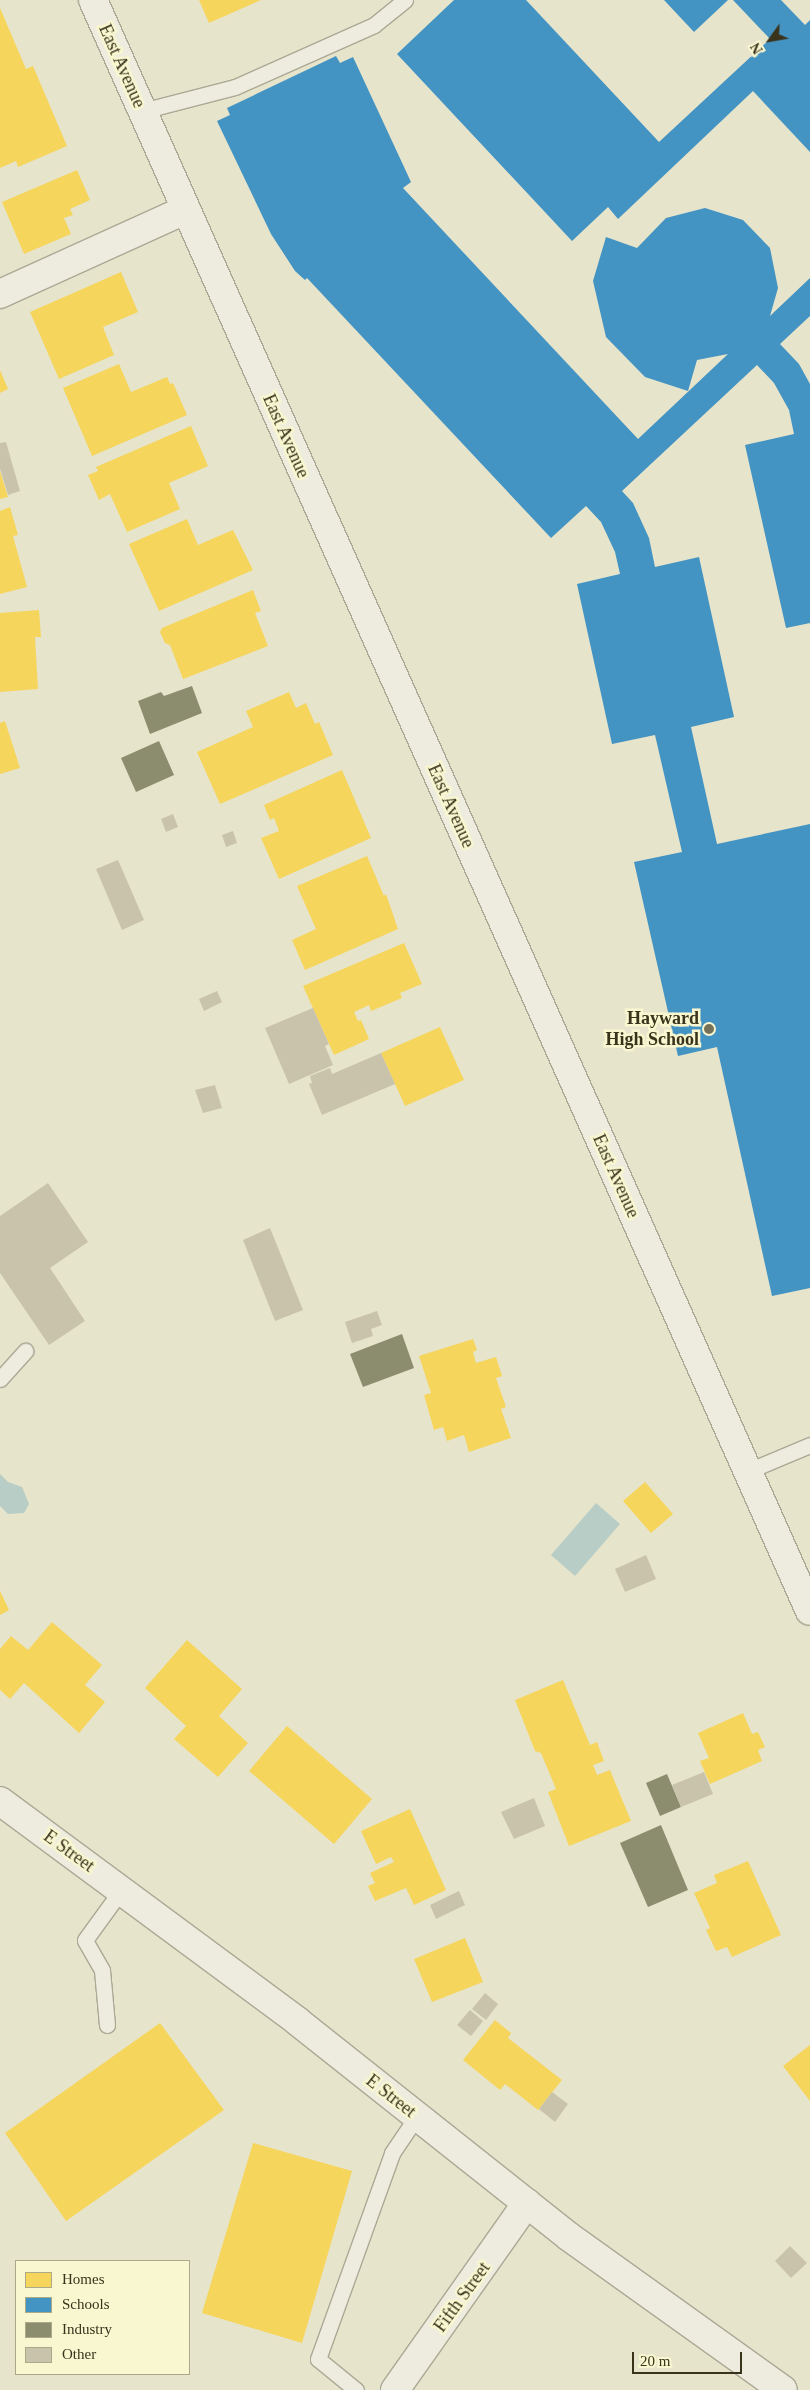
<!DOCTYPE html>
<style>
body{margin:0}
#map{position:relative;width:810px;height:2390px;overflow:hidden;background:#e6e4cb;font-family:Georgia,serif}
div>[style]{position:absolute}
.water>*{inset:0;background:#b7cdc5}
.homes>*{inset:0;background:#f6d55c}
.schools>*{inset:0;background:#4393c3}
.industry>*{inset:0;background:#8c8c6e}
.building>*{inset:0;background:#cac3ac}
.roads{filter:drop-shadow(1px 0 #aba895) drop-shadow(-1px 0 #aba895) drop-shadow(0 1px #aba895) drop-shadow(0 -1px #aba895)}
.service>*{height:15px;margin:-7.5px;padding:0 7.5px;transform-origin:7.5px;border-radius:7.5px;background:#edecde}
.minor>*{height:28px;margin:-14px;padding:0 14px;transform-origin:14px;border-radius:14px;background:#edecde}
.tertiary>*{height:28px;margin:-14px;padding:0 14px;transform-origin:14px;border-radius:14px;background:#edecde}
.dots>*{width:14px;height:14px;translate:-50% -50%;box-sizing:border-box;border:2px solid #f8f7d0;border-radius:50%}
span{translate:-50% -50%;white-space:nowrap;text-align:center;line-height:1.15;-webkit-text-stroke:5px #f8f7d0;paint-order:stroke}
.street-label{font-size:18px;color:#3a331c}
.poi-label{font-size:18px;color:#3a331c;font-weight:700}
.right{translate:-100% -50%;text-align:right}
.legend{position:absolute;left:15px;top:2260px;width:175px;height:115px;box-sizing:border-box;background:#f8f7d0;border:1px solid #aca988;margin:0;padding:6px 9px;list-style:none;font-size:15px;color:#3a331c}
.legend li{display:flex;align-items:center;gap:10px;height:25px}
.legend b{width:25px;border:1px solid #aca988}
.north{position:absolute;left:745px;top:15px;width:50px;height:50px;-webkit-text-stroke:4px #f8f7d0;paint-order:stroke;rotate:238deg;font-size:14px;font-weight:700;line-height:20px;text-align:center;color:#3a331c}
.north::after{content:'';display:block;margin:auto;width:18px;height:22px;background:#3a331c;clip-path:polygon(50% 0,100% 100%,50% 72%,0 100%)}
.scale{position:absolute;left:632px;top:2352px;width:110px;height:22px;box-sizing:border-box;border:2px solid #3a331c;border-top:0;padding-left:6px;font-size:15px;line-height:18px;white-space:nowrap;color:#3a331c;-webkit-text-stroke:4px #f8f7d0;paint-order:stroke}
</style>
<div id="map">
<div class="water">
<div style="clip-path:polygon(0 1474px,8px 1482px,22px 1487px,29px 1504px,24px 1513px,8px 1514px,0 1506px)"></div>
<div style="clip-path:polygon(596px 1503px,620px 1524px,575px 1576px,551px 1555px)"></div>
</div>
<div class="homes">
<div style="clip-path:polygon(199px 0,261px 0,209px 23px)"></div>
<div style="clip-path:polygon(0 8px,26px 69px,33px 66px,67px 146px,18px 167px,16px 161px,0 168px)"></div>
<div style="clip-path:polygon(77px 170px,90px 200px,70px 209px,73px 215px,64px 218px,71px 234px,24px 254px,2px 202px)"></div>
<div style="clip-path:polygon(121px 272px,138px 312px,103px 327px,114px 355px,59px 379px,30px 312px)"></div>
<div style="clip-path:polygon(119px 364px,131px 392px,167px 377px,170px 384px,173px 383px,187px 415px,92px 456px,63px 388px)"></div>
<div style="clip-path:polygon(0 370px,8px 389px,0 393px)"></div>
<div style="clip-path:polygon(191px 426px,208px 466px,169px 483px,180px 509px,127px 532px,110px 494px,99px 500px,88px 475px,98px 471px,96px 467px)"></div>
<div style="clip-path:polygon(0 471px,8px 497px,0 499px)"></div>
<div style="clip-path:polygon(10px 507px,18px 535px,13px 536px,27px 587px,0 594px,0 511px)"></div>
<div style="clip-path:polygon(187px 519px,198px 545px,233px 530px,253px 570px,159px 611px,129px 544px)"></div>
<div style="clip-path:polygon(253px 590px,261px 611px,255px 613px,268px 646px,183px 679px,170px 645px,165px 643px,160px 632px,162px 628px)"></div>
<div style="clip-path:polygon(39px 610px,41px 637px,35px 637px,38px 689px,0 692px,0 613px)"></div>
<div style="clip-path:polygon(289px 692px,296px 708px,306px 703px,315px 724px,319px 722px,333px 755px,220px 804px,197px 752px,253px 727px,246px 711px)"></div>
<div style="clip-path:polygon(5px 721px,20px 768px,0 774px,0 723px)"></div>
<div style="clip-path:polygon(342px 770px,371px 838px,279px 879px,261px 838px,279px 831px,274px 818px,270px 820px,264px 805px)"></div>
<div style="clip-path:polygon(367px 856px,384px 896px,386px 894px,398px 929px,305px 970px,292px 940px,316px 929px,297px 886px)"></div>
<div style="clip-path:polygon(404px 943px,422px 984px,400px 993px,402px 998px,371px 1011px,369px 1005px,354px 1012px,358px 1021px,361px 1020px,369px 1039px,334px 1055px,303px 986px)"></div>
<div style="clip-path:polygon(440px 1027px,464px 1080px,405px 1106px,381px 1053px)"></div>
<div style="clip-path:polygon(473px 1339px,477px 1350px,473px 1352px,476px 1363px,496px 1357px,502px 1376px,496px 1378px,506px 1407px,501px 1409px,511px 1438px,469px 1452px,464px 1435px,447px 1441px,443px 1427px,434px 1430px,424px 1395px,431px 1393px,419px 1356px)"></div>
<div style="clip-path:polygon(645px 1482px,673px 1514px,651px 1533px,623px 1501px)"></div>
<div style="clip-path:polygon(0 1591px,9px 1610px,0 1615px)"></div>
<div style="clip-path:polygon(52px 1622px,102px 1665px,85px 1685px,105px 1702px,79px 1733px,24px 1683px,10px 1699px,0 1690px,0 1649px,11px 1636px,28px 1650px)"></div>
<div style="clip-path:polygon(187px 1640px,242px 1689px,219px 1716px,248px 1743px,218px 1777px,174px 1739px,186px 1726px,145px 1688px)"></div>
<div style="clip-path:polygon(563px 1680px,590px 1745px,597px 1742px,604px 1761px,593px 1765px,597px 1775px,610px 1770px,631px 1821px,569px 1846px,548px 1792px,556px 1789px,541px 1753px,535px 1751px,515px 1700px)"></div>
<div style="clip-path:polygon(743px 1713px,752px 1734px,758px 1732px,765px 1747px,758px 1750px,762px 1761px,710px 1784px,700px 1761px,709px 1758px,698px 1733px)"></div>
<div style="clip-path:polygon(287px 1726px,372px 1799px,334px 1844px,249px 1771px)"></div>
<div style="clip-path:polygon(410px 1809px,446px 1890px,414px 1905px,406px 1888px,375px 1901px,368px 1886px,375px 1883px,370px 1873px,394px 1862px,391px 1857px,376px 1864px,361px 1831px)"></div>
<div style="clip-path:polygon(748px 1861px,781px 1935px,732px 1957px,727px 1947px,716px 1951px,706px 1930px,710px 1928px,694px 1893px,717px 1883px,714px 1875px)"></div>
<div style="clip-path:polygon(465px 1938px,483px 1982px,432px 2002px,414px 1959px)"></div>
<div style="clip-path:polygon(495px 2020px,511px 2033px,508px 2038px,562px 2080px,538px 2110px,505px 2084px,500px 2090px,463px 2060px)"></div>
<div style="clip-path:polygon(160px 2023px,224px 2110px,66px 2221px,5px 2133px)"></div>
<div style="clip-path:polygon(810px 2045px,810px 2101px,783px 2066px)"></div>
<div style="clip-path:polygon(253px 2143px,352px 2171px,302px 2343px,202px 2313px)"></div>
</div>
<div class="schools">
<div style="clip-path:polygon(454px 0,526px 0,659px 142px,770px 39px,733px 0,781px 0,805px 25px,810px 20px,810px 152px,753px 91px,618px 219px,608px 207px,572px 241px,397px 54px)"></div>
<div style="clip-path:polygon(664px 0,728px 0,694px 32px)"></div>
<div style="clip-path:polygon(336px 56px,340px 63px,353px 57px,411px 182px,403px 188px,638px 439px,728px 354px,697px 360px,688px 391px,645px 377px,606px 337px,593px 281px,606px 237px,637px 248px,666px 218px,705px 208px,743px 220px,770px 248px,778px 288px,770px 316px,810px 278px,810px 316px,780px 344px,799px 364px,810px 384px,810px 623px,786px 628px,745px 445px,794px 434px,789px 410px,774px 383px,757px 365px,622px 491px,633px 503px,649px 538px,655px 567px,699px 557px,734px 717px,691px 727px,717px 844px,810px 824px,810px 1288px,772px 1296px,717px 1047px,678px 1056px,634px 862px,682px 852px,655px 735px,612px 744px,577px 584px,620px 574px,615px 552px,601px 522px,586px 506px,551px 538px,307px 278px,305px 280px,295px 271px,271px 234px,217px 121px,230px 115px,227px 108px)"></div>
</div>
<div class="industry">
<div style="clip-path:polygon(192px 686px,202px 713px,150px 734px,138px 701px,161px 692px,164px 696px)"></div>
<div style="clip-path:polygon(159px 741px,174px 775px,136px 792px,121px 758px)"></div>
<div style="clip-path:polygon(402px 1334px,414px 1368px,363px 1387px,350px 1354px)"></div>
<div style="clip-path:polygon(667px 1774px,681px 1807px,660px 1816px,646px 1783px)"></div>
<div style="clip-path:polygon(661px 1825px,688px 1890px,648px 1907px,620px 1843px)"></div>
</div>
<div class="building">
<div style="clip-path:polygon(6px 442px,20px 491px,8px 495px,0 469px,0 443px)"></div>
<div style="clip-path:polygon(173px 814px,178px 827px,166px 832px,161px 819px)"></div>
<div style="clip-path:polygon(233px 831px,237px 843px,226px 847px,222px 835px)"></div>
<div style="clip-path:polygon(118px 860px,144px 920px,122px 930px,96px 869px)"></div>
<div style="clip-path:polygon(217px 991px,222px 1002px,204px 1011px,199px 999px)"></div>
<div style="clip-path:polygon(313px 1008px,329px 1044px,325px 1046px,333px 1065px,289px 1084px,265px 1028px)"></div>
<div style="clip-path:polygon(381px 1053px,395px 1084px,322px 1115px,309px 1084px,312px 1083px,310px 1076px,330px 1068px,332px 1074px)"></div>
<div style="clip-path:polygon(215px 1085px,222px 1108px,203px 1113px,195px 1090px)"></div>
<div style="clip-path:polygon(48px 1183px,88px 1242px,50px 1268px,85px 1321px,49px 1345px,0 1273px,0 1216px)"></div>
<div style="clip-path:polygon(270px 1228px,303px 1310px,275px 1321px,243px 1240px)"></div>
<div style="clip-path:polygon(377px 1311px,382px 1325px,371px 1329px,373px 1336px,352px 1343px,345px 1322px)"></div>
<div style="clip-path:polygon(646px 1555px,656px 1579px,625px 1592px,615px 1569px)"></div>
<div style="clip-path:polygon(704px 1772px,713px 1794px,681px 1807px,672px 1785px)"></div>
<div style="clip-path:polygon(534px 1798px,545px 1826px,514px 1839px,501px 1812px)"></div>
<div style="clip-path:polygon(459px 1891px,465px 1905px,436px 1919px,430px 1905px)"></div>
<div style="clip-path:polygon(485px 1993px,498px 2004px,486px 2020px,472px 2009px)"></div>
<div style="clip-path:polygon(470px 2010px,483px 2021px,471px 2036px,457px 2025px)"></div>
<div style="clip-path:polygon(552px 2092px,568px 2104px,555px 2122px,539px 2109px)"></div>
<div style="clip-path:polygon(790px 2246px,807px 2263px,791px 2278px,775px 2261px)"></div>
</div>
<div class="roads">
<div class="service">
<div style="left:142px;top:111px;width:96px;rotate:-14.5deg"></div>
<div style="left:235px;top:87px;width:152px;rotate:-24deg"></div>
<div style="left:374px;top:25px;width:40px;rotate:-39deg"></div>
<div style="left:0;top:1379px;width:38px;rotate:-48deg"></div>
<div style="left:748px;top:1471px;width:67px;rotate:-22.8deg"></div>
<div style="left:107px;top:2025px;width:55px;rotate:-95.2deg"></div>
<div style="left:102px;top:1970px;width:34px;rotate:-120deg"></div>
<div style="left:85px;top:1940px;width:63px;rotate:-54deg"></div>
<div style="left:356px;top:2390px;width:49px;rotate:-140.8deg"></div>
<div style="left:318px;top:2359px;width:219px;rotate:-70.2deg"></div>
<div style="left:392px;top:2153px;width:45px;rotate:-56deg"></div>
</div>
<div class="minor">
<div style="left:0;top:294px;width:203px;rotate:-24.4deg"></div>
<div style="left:0;top:1801px;width:370px;rotate:36.5deg"></div>
<div style="left:297px;top:2021px;width:346px;rotate:38.4deg"></div>
<div style="left:568px;top:2236px;width:264px;rotate:35.6deg"></div>
<div style="left:395px;top:2390px;width:229px;rotate:-54.8deg"></div>
</div>
<div class="tertiary">
<div style="left:93px;top:0;width:1763px;rotate:66.01deg"></div>
</div>
</div>
<div class="dots">
<div style="left:709px;top:1029px;background:#767159"></div>
</div>
<div class="street-label">
<span style="left:122px;top:66px;rotate:66deg">East Avenue</span>
<span style="left:286px;top:436px;rotate:66deg">East Avenue</span>
<span style="left:451px;top:806px;rotate:66deg">East Avenue</span>
<span style="left:616px;top:1176px;rotate:66deg">East Avenue</span>
<span style="left:69px;top:1851px;rotate:36deg">E Street</span>
<span style="left:391px;top:2096px;rotate:38deg">E Street</span>
<span style="left:462px;top:2297px;rotate:-54deg">Fifth Street</span>
</div>
<div class="poi-label">
<span class="right" style="left:699px;top:1029px">Hayward<br>High School</span>
</div>
<ul class="legend">
<li><b style="height:14px;background:#f6d55c"></b>Homes</li>
<li><b style="height:14px;background:#4393c3"></b>Schools</li>
<li><b style="height:14px;background:#8c8c6e"></b>Industry</li>
<li><b style="height:14px;background:#cac3ac"></b>Other</li>
</ul>
<div class="north">N</div>
<div class="scale">20 m</div>
</div>
